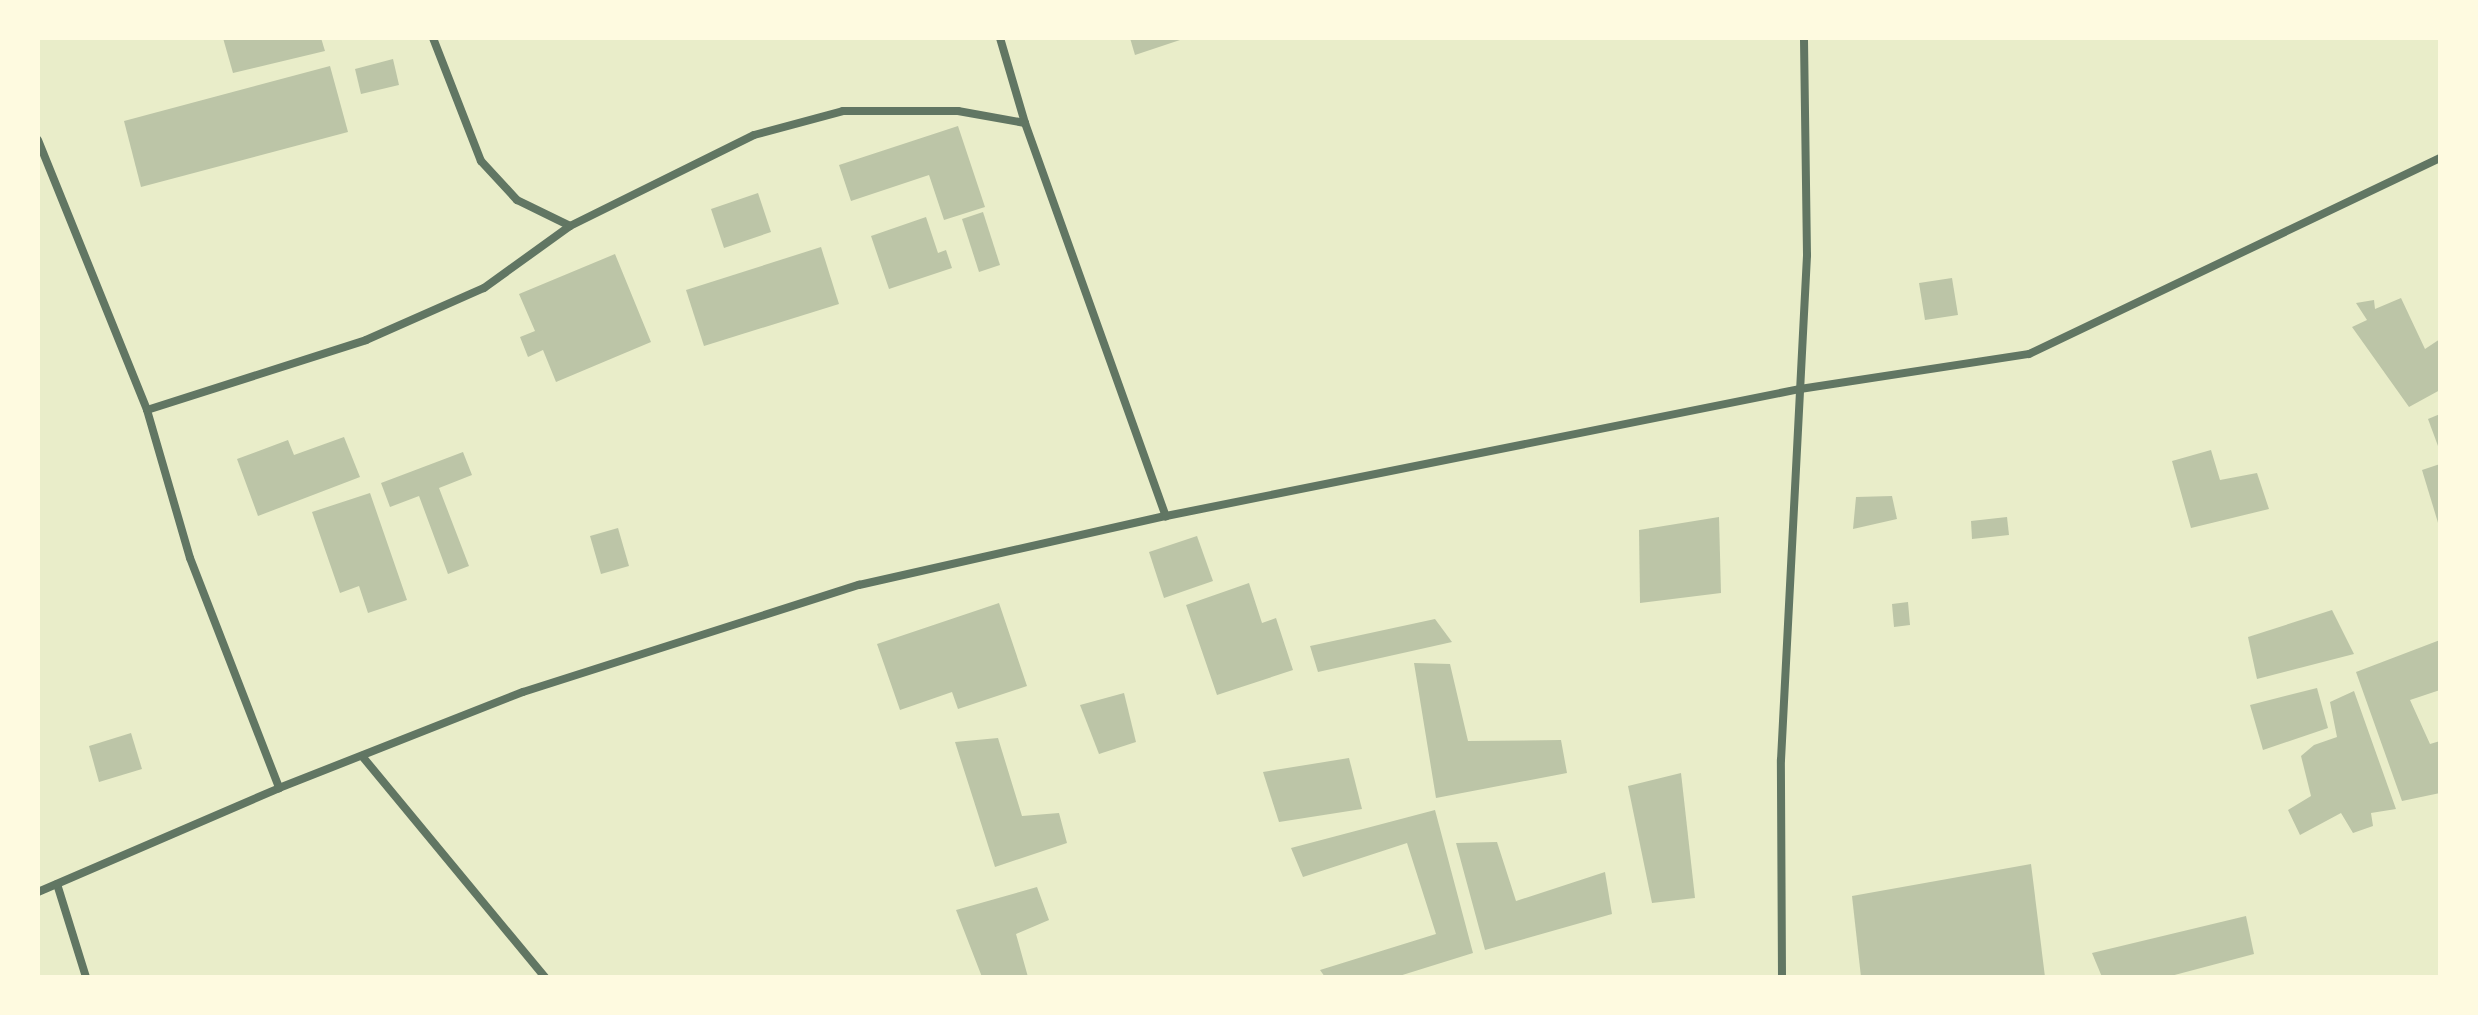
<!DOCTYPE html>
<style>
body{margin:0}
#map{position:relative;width:2478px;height:1015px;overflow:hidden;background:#e9edc9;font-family:Bitter,serif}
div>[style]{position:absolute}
.building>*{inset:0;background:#bcc5a7}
.minor>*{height:8px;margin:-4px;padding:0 4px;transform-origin:4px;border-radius:4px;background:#617663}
span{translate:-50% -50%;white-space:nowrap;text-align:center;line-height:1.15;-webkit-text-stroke:8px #fefae0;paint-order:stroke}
.frame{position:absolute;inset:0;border:40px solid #fefae0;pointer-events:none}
</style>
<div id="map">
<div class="building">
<div style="clip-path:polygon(223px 38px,321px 38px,325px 51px,233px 73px)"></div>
<div style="clip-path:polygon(1130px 38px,1183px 38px,1183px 39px,1135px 55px)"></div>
<div style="clip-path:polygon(393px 59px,399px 85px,361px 94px,355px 69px)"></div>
<div style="clip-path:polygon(330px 66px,348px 132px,141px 187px,124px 121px)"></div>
<div style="clip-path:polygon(958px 126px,985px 207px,944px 220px,929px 175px,851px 201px,839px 165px)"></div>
<div style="clip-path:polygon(758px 193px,771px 232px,724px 248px,711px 209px)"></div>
<div style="clip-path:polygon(983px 212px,1000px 265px,979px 272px,962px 219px)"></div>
<div style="clip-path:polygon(926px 217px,938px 253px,946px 250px,952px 268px,889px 289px,871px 236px)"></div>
<div style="clip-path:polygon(821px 247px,839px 304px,704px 346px,686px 290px)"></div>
<div style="clip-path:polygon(615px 254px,651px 342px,556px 382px,543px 350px,528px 357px,520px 337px,535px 331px,519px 294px)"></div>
<div style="clip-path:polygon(1952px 278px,1958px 315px,1925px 320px,1919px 283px)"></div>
<div style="clip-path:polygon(2401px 298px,2425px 349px,2440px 339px,2440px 390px,2409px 407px,2352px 327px,2367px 320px,2356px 303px,2374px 300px,2375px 309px)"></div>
<div style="clip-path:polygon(2440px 414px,2440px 445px,2438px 446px,2428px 419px)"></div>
<div style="clip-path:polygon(344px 437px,360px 477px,258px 516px,237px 459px,288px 440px,294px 455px)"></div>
<div style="clip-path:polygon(2211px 450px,2220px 480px,2257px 473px,2269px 509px,2191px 528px,2172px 461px)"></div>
<div style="clip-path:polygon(463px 452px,472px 475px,439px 488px,469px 566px,448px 574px,419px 496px,390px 507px,381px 483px)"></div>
<div style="clip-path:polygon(2440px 464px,2440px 526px,2439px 526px,2422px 470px)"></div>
<div style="clip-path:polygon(370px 493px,407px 600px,368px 613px,359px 586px,340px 593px,312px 512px)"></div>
<div style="clip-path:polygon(1892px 496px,1897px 519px,1853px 529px,1856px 497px)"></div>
<div style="clip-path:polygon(1719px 517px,1721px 593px,1640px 603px,1639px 530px)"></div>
<div style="clip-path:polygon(2007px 517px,2009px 535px,1972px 539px,1971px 521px)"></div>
<div style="clip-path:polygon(618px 528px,629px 566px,601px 574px,590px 536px)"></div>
<div style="clip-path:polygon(1197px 536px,1213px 581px,1164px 598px,1149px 552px)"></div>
<div style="clip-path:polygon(1249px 583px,1262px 623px,1276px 618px,1293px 670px,1217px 695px,1186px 605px)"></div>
<div style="clip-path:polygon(1908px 602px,1910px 625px,1894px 627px,1892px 604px)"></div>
<div style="clip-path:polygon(999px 603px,1027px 686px,958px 709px,952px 692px,900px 710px,877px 644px)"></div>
<div style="clip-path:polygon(2332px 610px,2354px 654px,2257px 679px,2248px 637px)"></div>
<div style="clip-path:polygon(1435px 619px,1452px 642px,1318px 672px,1310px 646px)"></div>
<div style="clip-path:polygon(2440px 640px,2440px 690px,2410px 700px,2430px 744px,2440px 741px,2440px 793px,2402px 801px,2356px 672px)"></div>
<div style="clip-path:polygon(1414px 663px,1450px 664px,1468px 741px,1561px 740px,1567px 773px,1436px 798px)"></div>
<div style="clip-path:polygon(2317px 688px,2328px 728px,2263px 750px,2250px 705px)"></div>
<div style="clip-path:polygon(2354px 691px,2396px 809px,2371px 813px,2373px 826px,2353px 833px,2341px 813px,2300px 835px,2288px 810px,2311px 796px,2301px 756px,2314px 745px,2337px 737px,2330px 702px)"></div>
<div style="clip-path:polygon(1124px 693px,1136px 742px,1099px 754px,1080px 705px)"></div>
<div style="clip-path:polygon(131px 733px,142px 769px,99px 782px,89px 746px)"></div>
<div style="clip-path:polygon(998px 738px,1022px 816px,1059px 813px,1067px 843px,995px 867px,955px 742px)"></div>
<div style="clip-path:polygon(1349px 758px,1362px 809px,1279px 822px,1263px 772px)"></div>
<div style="clip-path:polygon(1681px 773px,1695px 898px,1652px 903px,1628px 786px)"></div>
<div style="clip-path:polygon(1435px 810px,1473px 953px,1396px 977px,1325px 977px,1320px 970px,1436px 934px,1407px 843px,1303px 877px,1291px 848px)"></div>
<div style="clip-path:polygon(1497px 842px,1516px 901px,1605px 872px,1612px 914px,1485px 950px,1456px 843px)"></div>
<div style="clip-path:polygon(2031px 864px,2045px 977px,1861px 977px,1852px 896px)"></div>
<div style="clip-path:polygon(1037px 887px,1049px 920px,1016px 934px,1028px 977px,982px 977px,956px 910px)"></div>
<div style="clip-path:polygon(2246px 916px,2254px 954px,2167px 977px,2102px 977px,2092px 953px)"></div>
</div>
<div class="minor">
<div style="left:433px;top:38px;width:132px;rotate:68.7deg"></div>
<div style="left:481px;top:161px;width:53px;rotate:47.3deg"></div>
<div style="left:517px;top:200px;width:59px;rotate:26.1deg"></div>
<div style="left:1000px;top:38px;width:89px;rotate:73.6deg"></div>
<div style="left:1025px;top:123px;width:418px;rotate:70.3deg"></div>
<div style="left:38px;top:140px;width:291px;rotate:68deg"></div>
<div style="left:147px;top:410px;width:154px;rotate:73.8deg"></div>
<div style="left:190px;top:558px;width:247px;rotate:68.8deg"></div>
<div style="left:147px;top:410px;width:230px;rotate:-17.7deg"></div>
<div style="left:366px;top:340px;width:129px;rotate:-23.8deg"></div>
<div style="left:484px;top:288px;width:106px;rotate:-35.8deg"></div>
<div style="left:570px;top:226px;width:205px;rotate:-26.3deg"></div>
<div style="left:754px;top:135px;width:92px;rotate:-15.1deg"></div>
<div style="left:843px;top:111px;width:115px"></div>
<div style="left:958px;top:111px;width:68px;rotate:10.2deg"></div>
<div style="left:362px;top:756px;width:287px;rotate:50.4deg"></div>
<div style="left:57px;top:884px;width:97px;rotate:72.7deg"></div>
<div style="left:38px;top:892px;width:262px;rotate:-23.3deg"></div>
<div style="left:279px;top:788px;width:262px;rotate:-21.5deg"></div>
<div style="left:523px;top:692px;width:353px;rotate:-17.7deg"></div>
<div style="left:859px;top:585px;width:315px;rotate:-12.7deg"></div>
<div style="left:1166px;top:516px;width:647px;rotate:-11.33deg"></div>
<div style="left:1800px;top:389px;width:232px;rotate:-8.7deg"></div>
<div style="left:2029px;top:354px;width:455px;rotate:-25.5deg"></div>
<div style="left:1782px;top:977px;width:217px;rotate:-90.3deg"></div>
<div style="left:1781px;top:760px;width:506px;rotate:-87.05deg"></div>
<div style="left:1807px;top:255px;width:217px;rotate:-90.8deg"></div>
</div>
<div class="frame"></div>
</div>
